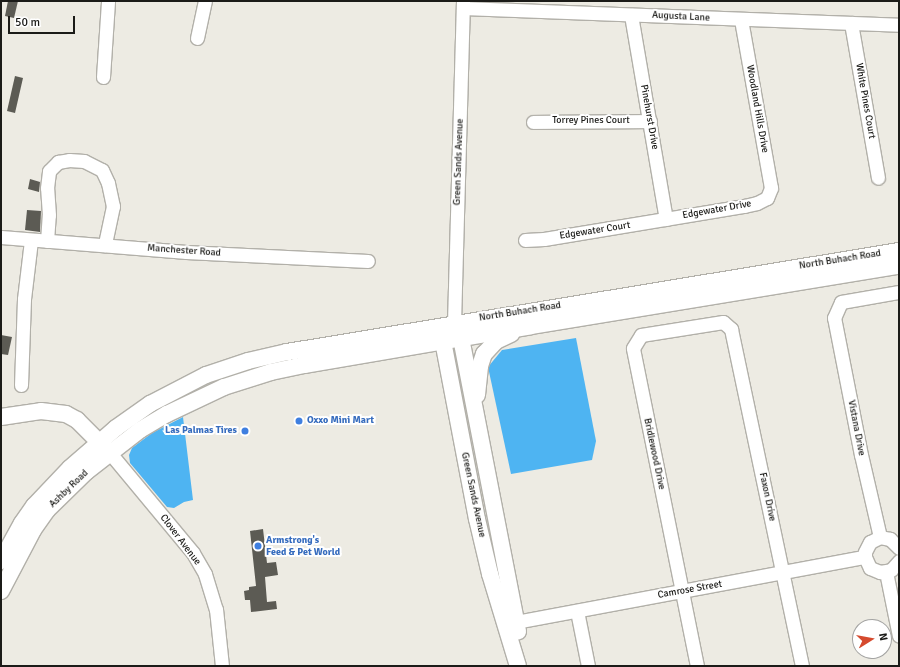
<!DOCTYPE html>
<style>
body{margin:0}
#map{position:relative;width:900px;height:667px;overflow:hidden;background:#edebe3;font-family:Signika,sans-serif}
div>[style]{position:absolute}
.water>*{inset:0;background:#4eb4f2}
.building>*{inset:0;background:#5c5b54}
.roads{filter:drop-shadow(1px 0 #b2b0a9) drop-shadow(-1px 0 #b2b0a9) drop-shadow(0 1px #b2b0a9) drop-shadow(0 -1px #b2b0a9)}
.minor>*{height:13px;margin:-6.5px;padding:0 6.5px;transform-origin:6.5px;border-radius:6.5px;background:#fff}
.major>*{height:16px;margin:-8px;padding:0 8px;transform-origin:8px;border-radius:8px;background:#fff}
.dots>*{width:11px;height:11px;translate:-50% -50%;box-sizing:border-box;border:2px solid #fff;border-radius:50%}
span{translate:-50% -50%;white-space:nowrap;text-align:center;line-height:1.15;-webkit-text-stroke:4px #fff;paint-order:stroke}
.street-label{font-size:10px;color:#1b1b18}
.shop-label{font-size:10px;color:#366cbe;font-weight:700}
.left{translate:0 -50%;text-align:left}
.right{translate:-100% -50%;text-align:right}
.frame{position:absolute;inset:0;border:2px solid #1b1b18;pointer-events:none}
.north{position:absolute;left:852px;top:619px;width:40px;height:40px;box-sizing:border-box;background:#fff;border:1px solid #a4a4a3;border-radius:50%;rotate:79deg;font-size:11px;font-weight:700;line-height:16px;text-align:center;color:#1b1b18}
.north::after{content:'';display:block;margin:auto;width:14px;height:18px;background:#d54a2e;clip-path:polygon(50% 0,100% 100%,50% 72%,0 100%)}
.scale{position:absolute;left:8px;top:16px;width:67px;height:18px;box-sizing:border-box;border:2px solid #1b1b18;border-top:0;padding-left:5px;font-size:12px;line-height:14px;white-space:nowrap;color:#1b1b18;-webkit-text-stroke:3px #fff;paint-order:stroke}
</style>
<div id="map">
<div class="water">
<div style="clip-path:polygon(576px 338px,596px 441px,592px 460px,511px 474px,488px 367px,502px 350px)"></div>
<div style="clip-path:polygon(183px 417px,193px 500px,184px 502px,174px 508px,167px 507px,130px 463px,129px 455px,132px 448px,152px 433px)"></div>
</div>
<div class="building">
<div style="clip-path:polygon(8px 1px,18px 1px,14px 18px,5px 16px)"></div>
<div style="clip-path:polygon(15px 76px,23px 78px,15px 113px,7px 111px)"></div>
<div style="clip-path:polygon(30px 179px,40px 182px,39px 192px,28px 189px)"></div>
<div style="clip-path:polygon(27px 210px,41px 211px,40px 232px,25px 230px)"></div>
<div style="clip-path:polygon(1px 335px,12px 337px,8px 355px,1px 354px)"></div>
<div style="clip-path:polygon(263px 529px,267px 563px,276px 562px,278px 575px,265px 577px,267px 602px,276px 601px,277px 609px,251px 612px,250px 600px,245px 600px,244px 591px,249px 590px,249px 587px,256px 586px,250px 531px)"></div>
</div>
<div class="roads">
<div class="minor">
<div style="left:463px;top:8px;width:436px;rotate:2.2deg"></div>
<div style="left:631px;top:15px;width:207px;rotate:80.3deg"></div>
<div style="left:851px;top:23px;width:157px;rotate:80.1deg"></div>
<div style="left:197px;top:38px;width:38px;rotate:-78deg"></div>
<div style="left:103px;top:77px;width:76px;rotate:-86.2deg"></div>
<div style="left:533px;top:122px;width:117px;rotate:-0.5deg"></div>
<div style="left:1px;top:237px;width:186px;rotate:4.6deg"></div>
<div style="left:186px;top:252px;width:182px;rotate:2.8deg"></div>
<div style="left:525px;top:240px;width:19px;rotate:-3deg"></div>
<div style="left:544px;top:239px;width:203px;rotate:-9.4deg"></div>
<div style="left:744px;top:206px;width:13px;rotate:-13deg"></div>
<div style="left:757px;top:203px;width:11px;rotate:-27deg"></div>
<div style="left:767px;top:198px;width:11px;rotate:-68deg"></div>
<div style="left:771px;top:188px;width:171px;rotate:-100.1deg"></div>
<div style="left:47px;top:241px;width:26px;rotate:-86deg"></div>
<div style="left:49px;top:215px;width:27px;rotate:-94deg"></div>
<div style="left:47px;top:188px;width:17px;rotate:-83deg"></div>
<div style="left:49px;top:171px;width:13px;rotate:-45deg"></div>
<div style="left:58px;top:162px;width:11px;rotate:-10deg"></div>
<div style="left:69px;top:160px;width:15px;rotate:4deg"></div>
<div style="left:84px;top:161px;width:20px;rotate:27deg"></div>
<div style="left:102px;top:170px;width:14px;rotate:65deg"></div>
<div style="left:108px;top:183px;width:24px;rotate:78deg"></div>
<div style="left:113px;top:206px;width:40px;rotate:102deg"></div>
<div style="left:454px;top:323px;width:322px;rotate:-88.4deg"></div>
<div style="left:21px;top:385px;width:86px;rotate:-88deg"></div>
<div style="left:24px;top:299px;width:59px;rotate:-83.2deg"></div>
<div style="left:110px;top:453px;width:130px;rotate:50.3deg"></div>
<div style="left:193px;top:553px;width:24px;rotate:60deg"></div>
<div style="left:205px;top:574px;width:37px;rotate:73deg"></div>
<div style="left:216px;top:609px;width:57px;rotate:84deg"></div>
<div style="left:880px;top:537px;width:84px;rotate:-103deg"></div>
<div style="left:861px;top:455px;width:140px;rotate:-101.1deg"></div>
<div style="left:834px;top:318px;width:17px;rotate:-66deg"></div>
<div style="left:841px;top:302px;width:59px;rotate:-9.8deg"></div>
<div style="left:899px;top:548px;width:13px;rotate:-135deg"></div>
<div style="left:890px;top:539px;width:10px;rotate:-169deg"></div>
<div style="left:880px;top:537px;width:11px;rotate:153deg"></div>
<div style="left:870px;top:542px;width:11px;rotate:117deg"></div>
<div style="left:865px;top:552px;width:5px;rotate:90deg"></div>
<div style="left:865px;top:557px;width:12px;rotate:66deg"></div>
<div style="left:870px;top:568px;width:11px;rotate:22deg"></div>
<div style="left:880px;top:572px;width:11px;rotate:-10deg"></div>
<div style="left:891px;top:570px;width:12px;rotate:-48deg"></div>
<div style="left:886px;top:572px;width:65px;rotate:78.5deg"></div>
<div style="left:577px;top:611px;width:56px;rotate:78.7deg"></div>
<div style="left:516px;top:622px;width:355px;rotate:-10.6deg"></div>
<div style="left:697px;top:666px;width:324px;rotate:-101.4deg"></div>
<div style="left:633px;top:348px;width:15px;rotate:-58deg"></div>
<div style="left:641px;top:335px;width:83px;rotate:-9deg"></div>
<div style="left:723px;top:322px;width:11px;rotate:41deg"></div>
<div style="left:731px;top:329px;width:344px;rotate:78.1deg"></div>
</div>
<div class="major">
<div style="left:457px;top:330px;width:9px;rotate:63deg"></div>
<div style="left:461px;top:338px;width:299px;rotate:79deg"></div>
<div style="left:448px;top:333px;width:9px;rotate:122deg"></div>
<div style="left:443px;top:341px;width:181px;rotate:79.2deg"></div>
<div style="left:477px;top:519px;width:57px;rotate:76.7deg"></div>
<div style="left:490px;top:574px;width:96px;rotate:73.1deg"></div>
<div style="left:477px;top:395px;width:29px;rotate:-84deg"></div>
<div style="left:480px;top:366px;width:13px;rotate:-72deg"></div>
<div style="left:484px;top:354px;width:18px;rotate:-47deg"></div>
<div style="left:496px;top:341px;width:17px;rotate:-25deg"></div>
<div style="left:1px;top:417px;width:40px;rotate:-8.5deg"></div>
<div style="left:41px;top:411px;width:25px;rotate:7deg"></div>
<div style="left:66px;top:414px;width:13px;rotate:29deg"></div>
<div style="left:77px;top:420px;width:41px;rotate:45deg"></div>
<div style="left:1px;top:561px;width:43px;rotate:-61.1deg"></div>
<div style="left:22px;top:523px;width:21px;rotate:-55deg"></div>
<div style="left:34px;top:506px;width:52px;rotate:-46.5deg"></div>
<div style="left:70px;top:468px;width:61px;rotate:-41deg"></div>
<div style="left:116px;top:428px;width:42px;rotate:-35.2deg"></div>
<div style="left:150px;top:404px;width:63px;rotate:-27.4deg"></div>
<div style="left:206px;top:375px;width:44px;rotate:-18.4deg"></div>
<div style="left:248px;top:361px;width:40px;rotate:-13deg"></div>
<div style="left:287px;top:352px;width:620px;rotate:-9.37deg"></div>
<div style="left:1px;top:591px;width:69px;rotate:-62.3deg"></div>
<div style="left:33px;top:530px;width:24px;rotate:-55deg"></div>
<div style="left:47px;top:510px;width:54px;rotate:-44.3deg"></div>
<div style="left:86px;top:472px;width:68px;rotate:-37.9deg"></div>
<div style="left:140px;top:430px;width:31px;rotate:-31deg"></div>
<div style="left:167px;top:414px;width:63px;rotate:-25.3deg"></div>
<div style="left:224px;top:387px;width:49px;rotate:-17.7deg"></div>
<div style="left:271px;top:372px;width:34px;rotate:-12deg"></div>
<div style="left:304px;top:365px;width:230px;rotate:-9.7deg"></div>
<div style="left:531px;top:326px;width:373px;rotate:-9.3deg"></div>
</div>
</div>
<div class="dots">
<div style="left:299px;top:421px;background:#3f7fe0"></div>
<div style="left:245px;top:431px;background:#3f7fe0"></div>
<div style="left:258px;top:546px;background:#3f7fe0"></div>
</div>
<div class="street-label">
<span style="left:681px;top:17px;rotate:3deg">Augusta Lane</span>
<span style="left:865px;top:101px;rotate:80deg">White Pines Court</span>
<span style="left:757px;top:109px;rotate:80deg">Woodland Hills Drive</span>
<span style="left:649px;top:117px;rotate:80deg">Pinehurst Drive</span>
<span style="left:591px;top:121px">Torrey Pines Court</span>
<span style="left:459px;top:162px;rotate:-88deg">Green Sands Avenue</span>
<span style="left:717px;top:210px;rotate:-10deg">Edgewater Drive</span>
<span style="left:595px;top:231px;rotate:-9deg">Edgewater Court</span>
<span style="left:184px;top:251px;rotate:4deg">Manchester Road</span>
<span style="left:840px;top:260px;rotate:-9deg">North Buhach Road</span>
<span style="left:520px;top:312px;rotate:-9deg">North Buhach Road</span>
<span style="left:856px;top:428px;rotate:79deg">Vistana Drive</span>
<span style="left:654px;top:454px;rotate:78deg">Bridlewood Drive</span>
<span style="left:69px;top:489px;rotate:-44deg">Ashby Road</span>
<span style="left:473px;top:495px;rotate:78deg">Green Sands Avenue</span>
<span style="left:767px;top:497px;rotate:78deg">Faxon Drive</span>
<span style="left:180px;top:540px;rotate:53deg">Clover Avenue</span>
<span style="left:690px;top:590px;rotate:-10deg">Camrose Street</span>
</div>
<div class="shop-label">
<span class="left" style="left:307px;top:421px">Oxxo Mini Mart</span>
<span class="right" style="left:237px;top:431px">Las Palmas Tires</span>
<span class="left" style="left:266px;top:546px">Armstrong's<br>Feed &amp; Pet World</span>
</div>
<div class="frame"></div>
<div class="north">N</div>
<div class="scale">50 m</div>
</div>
